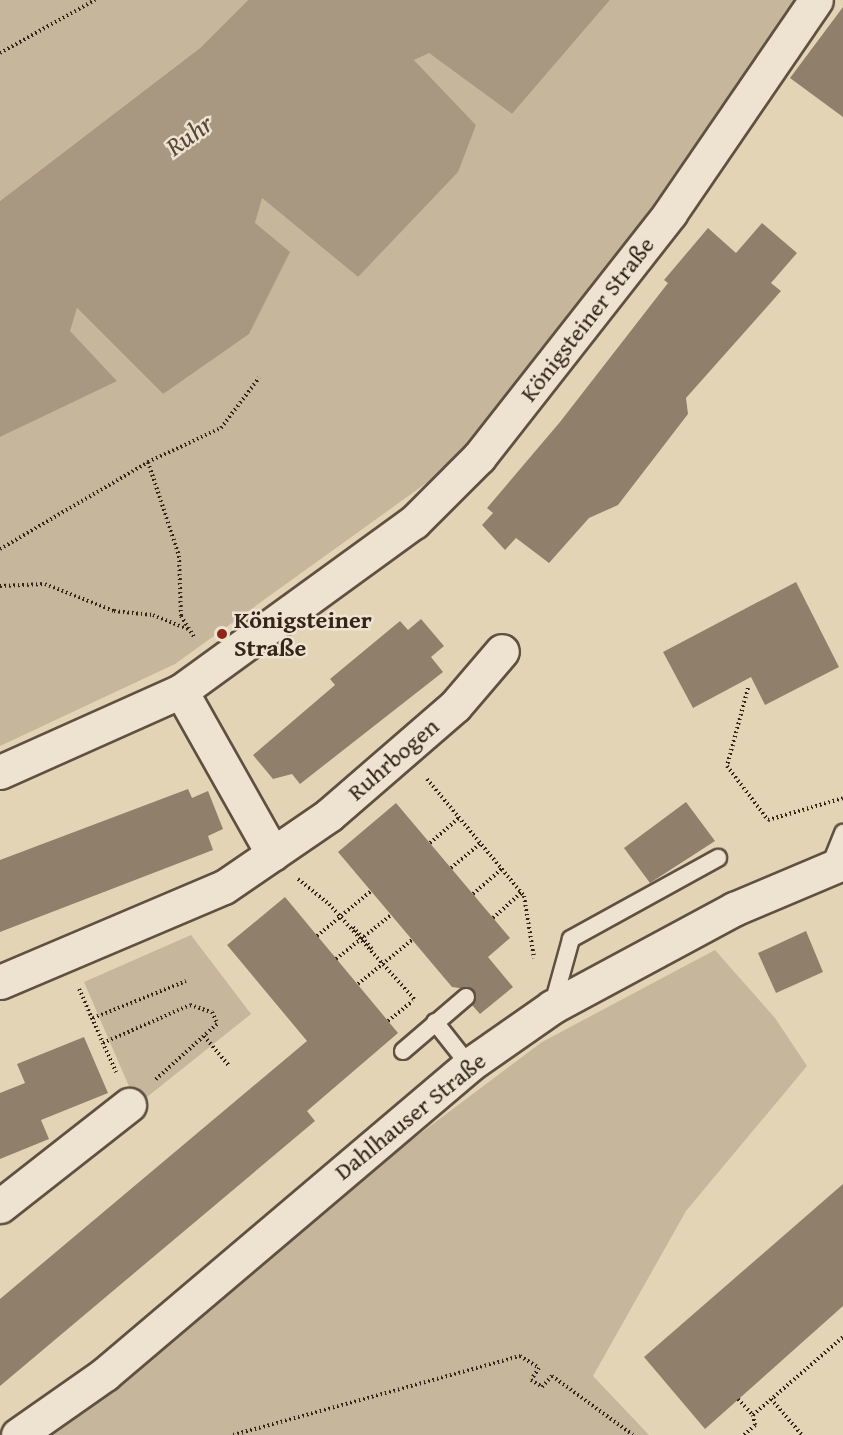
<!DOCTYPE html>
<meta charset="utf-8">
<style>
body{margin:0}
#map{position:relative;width:843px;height:1435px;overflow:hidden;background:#e4d4b6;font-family:"Gentium Book Plus",serif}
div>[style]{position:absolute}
.green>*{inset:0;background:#c6b69b}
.water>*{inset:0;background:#a89881}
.building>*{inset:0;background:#90806b}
.path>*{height:4px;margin-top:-2px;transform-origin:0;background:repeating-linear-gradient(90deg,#34241a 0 1.5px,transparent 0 4.5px)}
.roads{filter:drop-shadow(2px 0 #605041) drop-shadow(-2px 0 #605041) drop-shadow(0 2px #605041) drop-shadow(0 -2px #605041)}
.service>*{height:16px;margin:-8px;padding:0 8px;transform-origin:8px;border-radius:8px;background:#ede3d0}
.minor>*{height:33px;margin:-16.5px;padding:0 16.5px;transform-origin:16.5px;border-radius:16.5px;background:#ede3d0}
.dots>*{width:16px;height:16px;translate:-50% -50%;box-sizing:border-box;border:3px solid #ede3d0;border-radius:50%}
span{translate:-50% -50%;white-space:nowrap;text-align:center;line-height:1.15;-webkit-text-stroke:5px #ede3d0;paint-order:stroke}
.street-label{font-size:24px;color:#34241a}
.poi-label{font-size:24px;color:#34241a;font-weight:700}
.left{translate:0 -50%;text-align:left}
.water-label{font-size:26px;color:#574739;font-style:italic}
</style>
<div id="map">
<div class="green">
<div style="clip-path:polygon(0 0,248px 0,200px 48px,0 201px)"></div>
<div style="clip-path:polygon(610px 0,795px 0,639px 225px,450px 466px,175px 664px,0 746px,0 437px,116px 380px,69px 331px,77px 308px,163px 394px,255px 223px,261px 197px,358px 277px,476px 125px,414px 60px,428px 52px,512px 114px)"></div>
<div style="clip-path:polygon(191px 935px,251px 1014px,137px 1105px,84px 982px)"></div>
<div style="clip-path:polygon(715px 950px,775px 1018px,807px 1066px,686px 1211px,593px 1376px,649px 1435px,31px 1435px,123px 1379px,393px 1154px,542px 1042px)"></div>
</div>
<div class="water">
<div style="clip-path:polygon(248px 0,610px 0,512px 114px,429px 53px,414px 60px,476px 125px,458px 172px,358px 277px,262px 198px,255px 223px,290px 252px,249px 334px,163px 394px,77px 308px,70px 331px,117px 381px,0 437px,0 201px,200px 48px)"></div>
</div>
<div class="building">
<div style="clip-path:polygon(843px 7px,843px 117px,790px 78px)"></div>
<div style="clip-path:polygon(762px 223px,797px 253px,771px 283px,781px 291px,686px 398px,688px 414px,618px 505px,589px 518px,549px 563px,516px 538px,505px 550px,482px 525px,493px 513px,487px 508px,560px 422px,668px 283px,664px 280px,708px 228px,736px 253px)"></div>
<div style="clip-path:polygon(796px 582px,839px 667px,765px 705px,751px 677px,693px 708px,663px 652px)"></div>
<div style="clip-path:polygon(421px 619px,444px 646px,431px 657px,443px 672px,300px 784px,292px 774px,273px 779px,253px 755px,335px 685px,330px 679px,400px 621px,408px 630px)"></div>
<div style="clip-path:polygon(188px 789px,192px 798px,208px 791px,223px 829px,208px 836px,213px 850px,0 932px,0 860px)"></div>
<div style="clip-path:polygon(686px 802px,715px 841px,650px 883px,624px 848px)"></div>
<div style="clip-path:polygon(396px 803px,510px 938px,488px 957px,513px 987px,480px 1014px,472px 1005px,474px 990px,452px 987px,338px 852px)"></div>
<div style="clip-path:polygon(285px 897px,398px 1033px,307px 1111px,315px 1121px,0 1386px,0 1299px,307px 1041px,227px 945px)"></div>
<div style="clip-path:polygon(806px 931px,823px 972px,776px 993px,758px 953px)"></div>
<div style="clip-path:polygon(84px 1037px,108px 1093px,41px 1120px,49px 1139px,0 1159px,0 1093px,25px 1083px,17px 1064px)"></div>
<div style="clip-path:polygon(843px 1184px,843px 1306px,705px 1429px,644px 1357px)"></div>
</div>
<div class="path">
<div style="left:0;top:53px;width:109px;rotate:-29.2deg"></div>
<div style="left:148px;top:462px;width:81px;rotate:-25deg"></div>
<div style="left:221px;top:428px;width:63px;rotate:-52.8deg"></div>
<div style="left:0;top:549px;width:172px;rotate:-30.4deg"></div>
<div style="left:148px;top:462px;width:99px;rotate:71.7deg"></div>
<div style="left:179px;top:556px;width:60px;rotate:88.1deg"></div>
<div style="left:181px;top:616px;width:25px;rotate:58deg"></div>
<div style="left:0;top:586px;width:45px;rotate:-2.5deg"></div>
<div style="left:45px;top:584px;width:74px;rotate:21.4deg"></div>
<div style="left:114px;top:611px;width:39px;rotate:6deg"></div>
<div style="left:153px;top:615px;width:40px;rotate:22deg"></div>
<div style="left:748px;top:688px;width:81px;rotate:105.1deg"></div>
<div style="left:727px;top:766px;width:68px;rotate:52.8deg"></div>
<div style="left:768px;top:820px;width:78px;rotate:-16.3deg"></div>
<div style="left:427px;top:779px;width:152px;rotate:50.3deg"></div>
<div style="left:524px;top:896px;width:63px;rotate:80.8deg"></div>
<div style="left:430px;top:843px;width:40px;rotate:-41deg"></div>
<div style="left:451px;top:868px;width:39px;rotate:-40deg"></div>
<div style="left:298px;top:879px;width:40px;rotate:39deg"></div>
<div style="left:329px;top:904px;width:130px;rotate:48.1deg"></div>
<div style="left:473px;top:894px;width:38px;rotate:-41deg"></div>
<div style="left:493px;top:918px;width:38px;rotate:-42deg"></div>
<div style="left:353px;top:927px;width:30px;rotate:49deg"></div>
<div style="left:317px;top:936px;width:70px;rotate:-39.8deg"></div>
<div style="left:336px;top:959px;width:70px;rotate:-38.7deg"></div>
<div style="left:358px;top:984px;width:70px;rotate:-39.2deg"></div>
<div style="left:79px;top:989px;width:91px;rotate:66deg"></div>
<div style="left:93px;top:1018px;width:100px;rotate:-21.7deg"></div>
<div style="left:388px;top:1021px;width:32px;rotate:-39deg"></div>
<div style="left:204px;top:1036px;width:38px;rotate:50deg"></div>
<div style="left:103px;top:1043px;width:95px;rotate:-23.6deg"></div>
<div style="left:190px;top:1005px;width:23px;rotate:18deg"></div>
<div style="left:212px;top:1012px;width:13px;rotate:67deg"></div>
<div style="left:217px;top:1024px;width:85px;rotate:137.9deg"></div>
<div style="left:738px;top:1399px;width:22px;rotate:47deg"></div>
<div style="left:753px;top:1415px;width:119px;rotate:-40.9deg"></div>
<div style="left:771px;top:1399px;width:48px;rotate:49.3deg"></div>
<div style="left:233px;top:1435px;width:298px;rotate:-15.4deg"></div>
<div style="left:520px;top:1356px;width:22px;rotate:32deg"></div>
<div style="left:539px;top:1368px;width:14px;rotate:124deg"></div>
<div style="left:531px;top:1380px;width:13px;rotate:32deg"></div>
<div style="left:542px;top:1387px;width:15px;rotate:-48deg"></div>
<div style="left:552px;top:1376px;width:100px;rotate:36.1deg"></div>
<div style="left:744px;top:1435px;width:15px;rotate:-42deg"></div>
<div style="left:755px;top:1425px;width:10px;rotate:-101deg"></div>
</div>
<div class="roads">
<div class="service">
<div style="left:829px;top:868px;width:38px;rotate:-68deg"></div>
<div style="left:553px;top:1004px;width:67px;rotate:-74.5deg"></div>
<div style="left:571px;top:939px;width:168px;rotate:-28.9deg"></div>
<div style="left:435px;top:1022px;width:55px;rotate:51.7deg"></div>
<div style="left:403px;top:1051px;width:83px;rotate:-40.6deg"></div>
</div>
<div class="minor">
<div style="left:181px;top:691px;width:187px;rotate:60.6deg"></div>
<div style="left:0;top:772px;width:198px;rotate:-24.1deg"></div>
<div style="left:181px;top:691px;width:288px;rotate:-36deg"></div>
<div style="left:414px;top:522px;width:92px;rotate:-45deg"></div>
<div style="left:479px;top:457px;width:310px;rotate:-51.9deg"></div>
<div style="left:670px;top:213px;width:258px;rotate:-55.6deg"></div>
<div style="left:0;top:982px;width:243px;rotate:-23deg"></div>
<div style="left:224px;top:887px;width:127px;rotate:-34.4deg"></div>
<div style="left:329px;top:815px;width:167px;rotate:-40.9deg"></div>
<div style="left:455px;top:706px;width:72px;rotate:-49.5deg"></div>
<div style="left:0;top:1206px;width:164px;rotate:-38.1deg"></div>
<div style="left:18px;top:1435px;width:106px;rotate:-35deg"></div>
<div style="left:105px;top:1374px;width:477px;rotate:-40.3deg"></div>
<div style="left:469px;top:1065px;width:101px;rotate:-34.9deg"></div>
<div style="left:552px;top:1007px;width:207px;rotate:-28.3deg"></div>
<div style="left:734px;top:909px;width:118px;rotate:-22.9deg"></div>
</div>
</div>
<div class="dots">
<div style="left:222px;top:634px;background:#8f2418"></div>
</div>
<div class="street-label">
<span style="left:587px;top:319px;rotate:-52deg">Königsteiner Straße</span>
<span style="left:393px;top:759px;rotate:-41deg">Ruhrbogen</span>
<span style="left:410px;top:1116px;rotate:-39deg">Dahlhauser Straße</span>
</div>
<div class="poi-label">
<span class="left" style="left:234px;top:634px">Königsteiner<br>Straße</span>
</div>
<div class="water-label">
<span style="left:189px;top:135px;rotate:-36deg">Ruhr</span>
</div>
</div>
